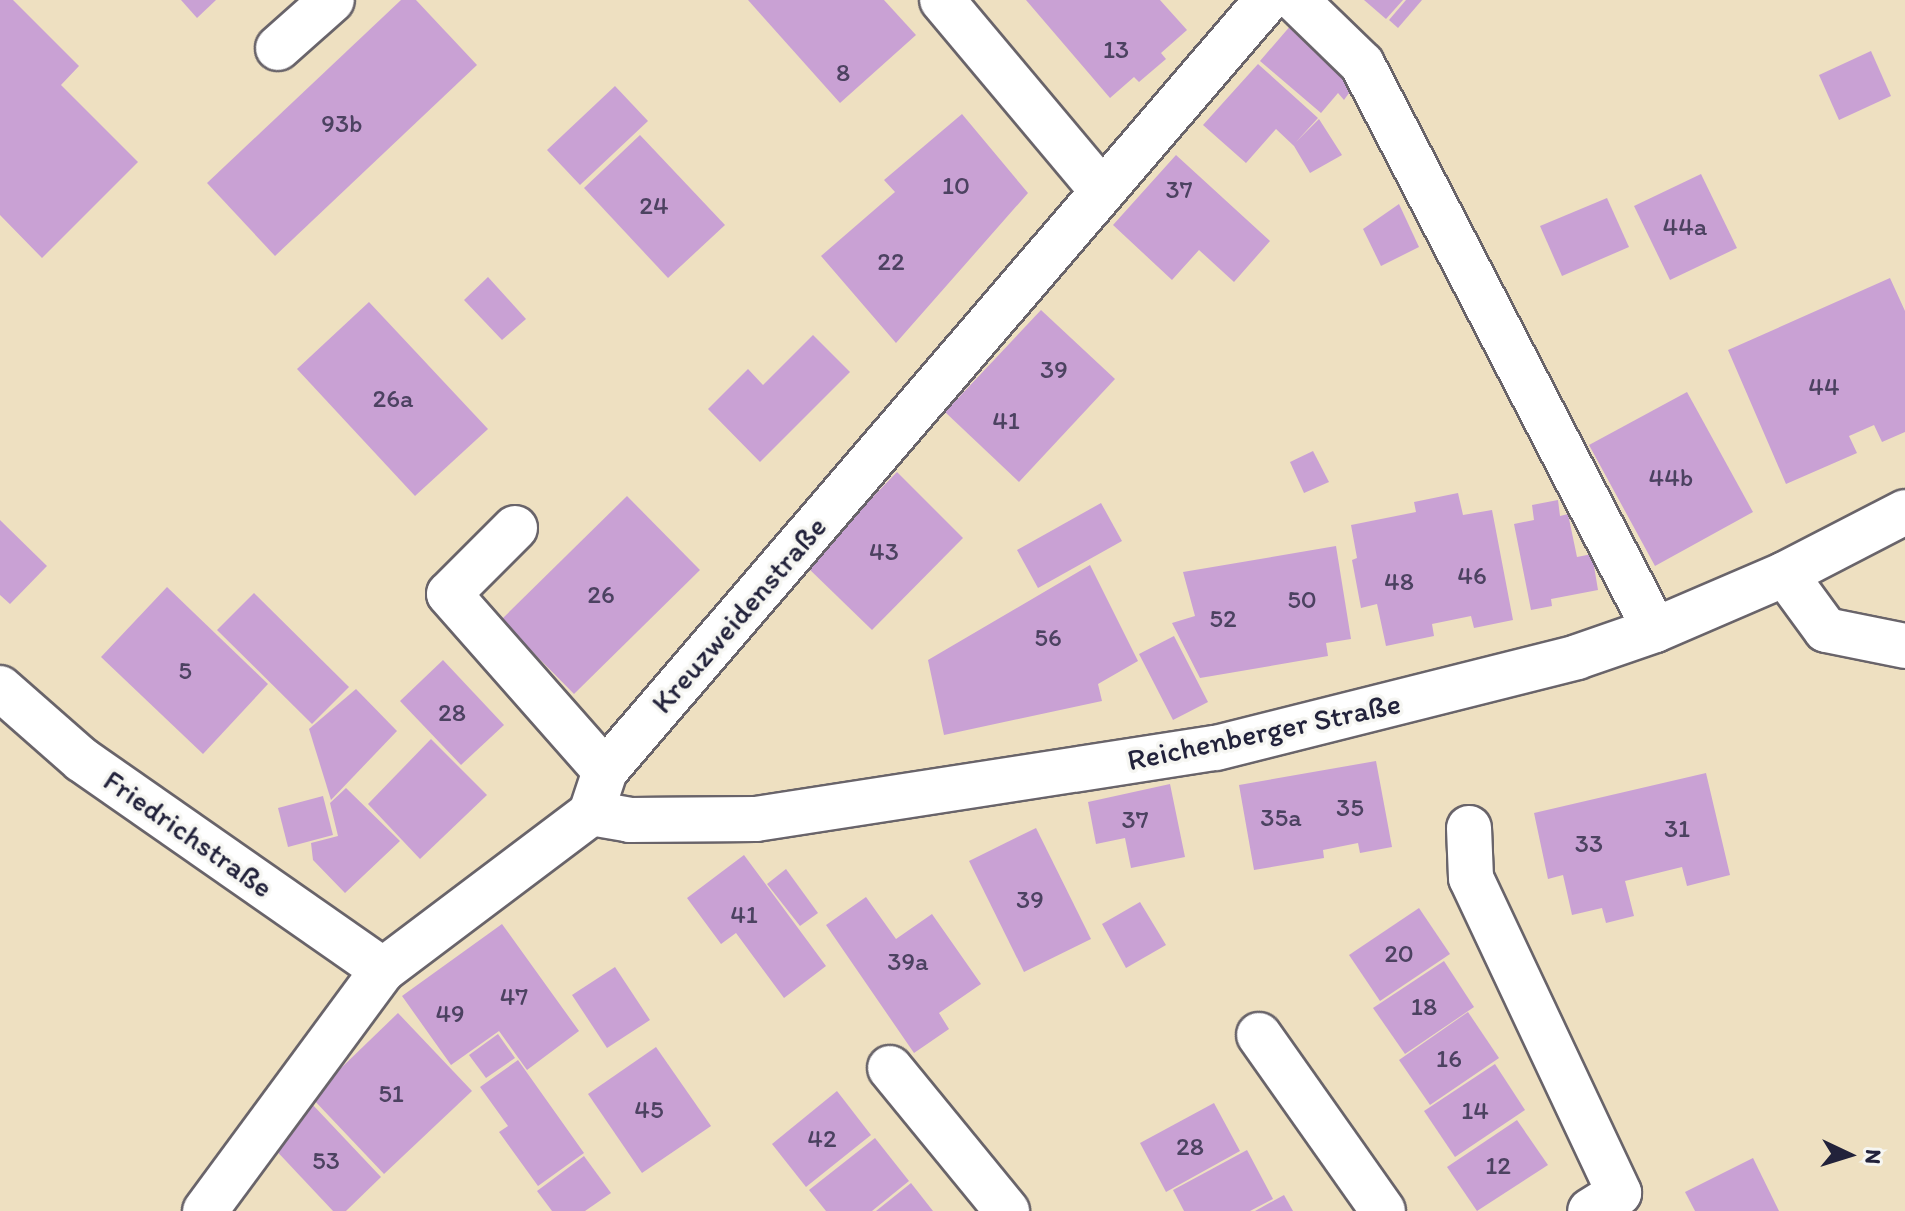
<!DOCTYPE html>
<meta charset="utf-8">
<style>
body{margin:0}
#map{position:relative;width:1905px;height:1211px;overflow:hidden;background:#eee0c1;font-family:Itim,sans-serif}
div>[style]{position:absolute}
.building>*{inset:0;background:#c9a1d4}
.roads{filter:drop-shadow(2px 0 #69646a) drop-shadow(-2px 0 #69646a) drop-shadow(0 2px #69646a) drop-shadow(0 -2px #69646a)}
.minor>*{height:44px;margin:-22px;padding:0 22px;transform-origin:22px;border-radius:22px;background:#fff}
span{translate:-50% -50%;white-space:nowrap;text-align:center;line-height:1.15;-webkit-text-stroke:7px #f6f6f2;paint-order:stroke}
.number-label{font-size:26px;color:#4c4261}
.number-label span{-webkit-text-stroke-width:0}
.street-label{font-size:30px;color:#22223b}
.north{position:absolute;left:1809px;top:1115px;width:80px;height:80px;-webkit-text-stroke:6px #f6f6f2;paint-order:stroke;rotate:94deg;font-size:22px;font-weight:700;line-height:32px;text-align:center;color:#22223b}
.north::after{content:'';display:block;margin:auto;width:28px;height:36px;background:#22223b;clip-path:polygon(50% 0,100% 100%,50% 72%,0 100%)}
</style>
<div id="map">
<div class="building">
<div style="clip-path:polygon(0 0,13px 0,79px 66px,61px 85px,138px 162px,42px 258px,0 215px)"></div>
<div style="clip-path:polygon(181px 0,216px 0,197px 18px)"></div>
<div style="clip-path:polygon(401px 0,416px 0,477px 65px,275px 256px,207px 183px)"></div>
<div style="clip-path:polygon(748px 0,884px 0,916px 35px,840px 103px)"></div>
<div style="clip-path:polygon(1026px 0,1160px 0,1187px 30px,1161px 53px,1166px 59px,1139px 82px,1134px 77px,1110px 98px)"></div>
<div style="clip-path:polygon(1364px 0,1403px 0,1386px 19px)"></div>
<div style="clip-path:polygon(1406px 0,1422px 0,1398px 28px,1389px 20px)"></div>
<div style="clip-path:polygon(1298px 17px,1359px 79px,1344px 100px,1338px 93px,1321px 113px,1260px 61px)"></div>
<div style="clip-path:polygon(1871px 51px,1891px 96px,1839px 120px,1819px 75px)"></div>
<div style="clip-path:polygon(1258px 64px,1318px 118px,1296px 142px,1319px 119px,1342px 155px,1310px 173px,1294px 146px,1276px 129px,1246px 163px,1203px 125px)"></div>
<div style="clip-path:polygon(615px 86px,648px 121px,580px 185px,547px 150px)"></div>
<div style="clip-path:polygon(962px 114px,1028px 193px,896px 343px,821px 256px,895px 192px,884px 180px)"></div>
<div style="clip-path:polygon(640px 135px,725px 225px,668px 278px,584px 188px)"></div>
<div style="clip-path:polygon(1176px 155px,1270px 241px,1234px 282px,1199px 250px,1172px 280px,1113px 225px)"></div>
<div style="clip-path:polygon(1701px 174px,1737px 248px,1670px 280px,1634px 206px)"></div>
<div style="clip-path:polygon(1607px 198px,1629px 247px,1562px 276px,1540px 226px)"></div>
<div style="clip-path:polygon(1399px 204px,1419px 247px,1381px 266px,1363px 229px)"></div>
<div style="clip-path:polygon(488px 277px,526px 319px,502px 340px,464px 300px)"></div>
<div style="clip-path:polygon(1890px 278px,1905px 311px,1905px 432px,1882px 442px,1874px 425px,1849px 436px,1857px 453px,1786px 484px,1728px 350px)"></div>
<div style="clip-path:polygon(369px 302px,488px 429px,415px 496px,297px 369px)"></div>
<div style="clip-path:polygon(1041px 310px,1115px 379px,1019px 482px,945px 412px)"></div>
<div style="clip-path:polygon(813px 335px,850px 372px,760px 462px,708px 409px,748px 369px,763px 385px)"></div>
<div style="clip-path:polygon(1687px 392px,1753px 512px,1655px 566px,1589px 445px)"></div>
<div style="clip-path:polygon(1313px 451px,1329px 482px,1304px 493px,1290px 462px)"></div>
<div style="clip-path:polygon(897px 472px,963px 538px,872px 630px,806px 566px)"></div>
<div style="clip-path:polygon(1458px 493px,1463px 515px,1492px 510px,1513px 620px,1474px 628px,1471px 616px,1432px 624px,1434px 636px,1386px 646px,1377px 604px,1361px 608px,1352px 560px,1357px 558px,1351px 525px,1416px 512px,1414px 502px)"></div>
<div style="clip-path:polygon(627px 496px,700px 570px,574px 694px,501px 620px)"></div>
<div style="clip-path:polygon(1558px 500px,1560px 516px,1568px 514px,1577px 557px,1592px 554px,1598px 590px,1551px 599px,1552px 606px,1531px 610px,1514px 524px,1534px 520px,1532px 505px)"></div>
<div style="clip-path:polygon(1101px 503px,1122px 541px,1038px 588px,1017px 550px)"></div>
<div style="clip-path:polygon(0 520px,47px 566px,10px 604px,0 595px)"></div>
<div style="clip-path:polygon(1336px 546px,1351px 639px,1326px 643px,1328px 656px,1200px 678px,1172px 623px,1195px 616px,1183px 572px)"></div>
<div style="clip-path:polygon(1090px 565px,1138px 661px,1098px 684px,1102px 701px,944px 735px,928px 660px)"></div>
<div style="clip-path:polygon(167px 587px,268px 684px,203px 754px,101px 657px)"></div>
<div style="clip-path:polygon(254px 593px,349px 687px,312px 724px,217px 630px)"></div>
<div style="clip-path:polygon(1174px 636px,1208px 702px,1173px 720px,1139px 654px)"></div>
<div style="clip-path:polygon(443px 660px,504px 725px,461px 765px,400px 701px)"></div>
<div style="clip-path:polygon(356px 689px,397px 731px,331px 800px,309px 729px)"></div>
<div style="clip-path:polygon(431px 739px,487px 795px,420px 859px,368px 804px)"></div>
<div style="clip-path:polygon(1376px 761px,1392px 847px,1360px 853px,1358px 843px,1323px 850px,1324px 858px,1254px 870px,1239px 785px)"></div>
<div style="clip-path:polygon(1706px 773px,1730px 875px,1687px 886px,1682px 867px,1625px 881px,1634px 916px,1606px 923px,1602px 908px,1572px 915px,1563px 875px,1548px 879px,1534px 813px)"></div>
<div style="clip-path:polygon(1170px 784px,1185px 857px,1131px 868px,1125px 838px,1096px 844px,1088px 802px)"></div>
<div style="clip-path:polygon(346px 788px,400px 841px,345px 893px,313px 860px,311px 843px,338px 836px,330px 803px)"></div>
<div style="clip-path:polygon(323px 796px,333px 835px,288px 847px,278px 808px)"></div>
<div style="clip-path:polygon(1036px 828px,1091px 939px,1024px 972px,969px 861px)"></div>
<div style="clip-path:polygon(744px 855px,826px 966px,784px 998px,736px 933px,721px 944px,687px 898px)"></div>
<div style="clip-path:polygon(786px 869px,818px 913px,800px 926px,767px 884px)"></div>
<div style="clip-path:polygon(866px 897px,896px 939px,932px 914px,981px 984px,939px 1013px,949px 1029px,914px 1053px,826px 925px)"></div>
<div style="clip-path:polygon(1140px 902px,1166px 945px,1126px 968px,1102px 924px)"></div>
<div style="clip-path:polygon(1419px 908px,1450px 954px,1380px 1001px,1349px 955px)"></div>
<div style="clip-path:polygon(502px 924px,579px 1031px,527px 1070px,499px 1031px,451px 1065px,402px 996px)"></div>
<div style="clip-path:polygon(1444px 961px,1474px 1007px,1405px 1054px,1373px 1008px)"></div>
<div style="clip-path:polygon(615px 967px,650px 1020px,607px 1048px,572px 995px)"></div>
<div style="clip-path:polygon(1468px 1012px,1499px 1058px,1430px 1105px,1399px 1060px)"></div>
<div style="clip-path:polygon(398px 1013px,472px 1091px,384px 1174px,311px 1097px)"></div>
<div style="clip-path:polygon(498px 1034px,515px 1058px,486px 1078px,469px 1055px)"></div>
<div style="clip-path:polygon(656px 1047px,711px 1126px,642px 1173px,588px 1094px)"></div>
<div style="clip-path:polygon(518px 1060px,584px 1153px,538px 1186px,499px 1132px,508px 1126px,480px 1087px)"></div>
<div style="clip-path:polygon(1495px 1064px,1525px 1110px,1455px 1157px,1424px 1111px)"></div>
<div style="clip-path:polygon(837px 1091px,871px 1135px,806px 1187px,772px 1144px)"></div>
<div style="clip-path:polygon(1214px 1103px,1240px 1151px,1166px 1192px,1140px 1143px)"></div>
<div style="clip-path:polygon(312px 1104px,381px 1177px,346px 1211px,333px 1211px,270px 1144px)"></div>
<div style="clip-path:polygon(1517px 1120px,1548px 1165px,1477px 1211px,1447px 1167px)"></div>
<div style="clip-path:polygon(875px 1138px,909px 1181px,872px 1211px,826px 1211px,809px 1190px)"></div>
<div style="clip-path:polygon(1247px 1150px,1273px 1199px,1250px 1211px,1184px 1211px,1173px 1190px)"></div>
<div style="clip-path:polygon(584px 1156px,611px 1193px,585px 1211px,552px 1211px,537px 1191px)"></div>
<div style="clip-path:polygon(1753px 1158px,1779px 1211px,1695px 1211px,1685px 1192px)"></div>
<div style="clip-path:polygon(911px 1183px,933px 1211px,876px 1211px)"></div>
<div style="clip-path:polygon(1284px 1195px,1293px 1211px,1255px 1211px)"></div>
</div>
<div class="roads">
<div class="minor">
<div style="left:942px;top:0;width:249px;rotate:50deg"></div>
<div style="left:1296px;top:0;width:92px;rotate:44.1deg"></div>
<div style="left:1362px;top:64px;width:637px;rotate:62.63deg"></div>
<div style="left:278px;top:48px;width:72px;rotate:-41.6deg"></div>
<div style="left:515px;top:528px;width:93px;rotate:135deg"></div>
<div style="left:449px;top:594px;width:236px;rotate:48.6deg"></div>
<div style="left:1785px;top:574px;width:69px;rotate:53.8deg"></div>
<div style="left:1826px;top:630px;width:81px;rotate:11.4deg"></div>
<div style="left:0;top:688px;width:109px;rotate:41.3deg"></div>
<div style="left:82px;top:760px;width:367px;rotate:34.9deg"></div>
<div style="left:591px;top:813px;width:40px;rotate:10deg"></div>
<div style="left:630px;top:820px;width:126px;rotate:-0.5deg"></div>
<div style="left:756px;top:819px;width:465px;rotate:-8.8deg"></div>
<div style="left:1216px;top:748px;width:372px;rotate:-14.1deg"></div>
<div style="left:1577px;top:657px;width:83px;rotate:-19.1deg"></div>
<div style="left:1655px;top:630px;width:142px;rotate:-23.3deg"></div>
<div style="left:1785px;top:574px;width:135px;rotate:-27.3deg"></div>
<div style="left:1469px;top:828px;width:50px;rotate:87.7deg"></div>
<div style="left:1471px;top:878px;width:348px;rotate:64.8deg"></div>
<div style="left:1619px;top:1193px;width:34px;rotate:148deg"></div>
<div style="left:1259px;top:1035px;width:215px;rotate:54.8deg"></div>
<div style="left:890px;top:1068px;width:185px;rotate:50.7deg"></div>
<div style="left:205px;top:1211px;width:300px;rotate:-53.6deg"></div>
<div style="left:383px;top:970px;width:261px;rotate:-37deg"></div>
<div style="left:591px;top:813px;width:44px;rotate:-71.6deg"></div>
<div style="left:605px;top:771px;width:1016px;rotate:-49.35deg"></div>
</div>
</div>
<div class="number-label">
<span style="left:1116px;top:50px">13</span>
<span style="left:843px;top:73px">8</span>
<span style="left:342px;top:124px">93b</span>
<span style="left:956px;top:186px">10</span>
<span style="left:1179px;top:190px">37</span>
<span style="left:654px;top:206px">24</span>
<span style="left:1685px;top:227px">44a</span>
<span style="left:891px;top:262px">22</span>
<span style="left:1054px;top:370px">39</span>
<span style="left:1824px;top:387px">44</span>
<span style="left:393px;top:399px">26a</span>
<span style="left:1006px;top:421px">41</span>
<span style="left:1671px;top:478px">44b</span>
<span style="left:884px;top:552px">43</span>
<span style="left:1472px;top:576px">46</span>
<span style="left:1399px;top:582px">48</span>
<span style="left:601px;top:595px">26</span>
<span style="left:1302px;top:600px">50</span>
<span style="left:1223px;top:619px">52</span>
<span style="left:1048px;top:638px">56</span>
<span style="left:185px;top:671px">5</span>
<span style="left:452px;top:713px">28</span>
<span style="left:1350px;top:808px">35</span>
<span style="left:1281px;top:818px">35a</span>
<span style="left:1135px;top:820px">37</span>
<span style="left:1677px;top:829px">31</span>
<span style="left:1589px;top:844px">33</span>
<span style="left:1030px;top:900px">39</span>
<span style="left:744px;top:915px">41</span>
<span style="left:1399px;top:954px">20</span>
<span style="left:908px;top:962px">39a</span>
<span style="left:514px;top:997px">47</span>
<span style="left:1424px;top:1007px">18</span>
<span style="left:450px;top:1014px">49</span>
<span style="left:1449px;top:1059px">16</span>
<span style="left:391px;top:1094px">51</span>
<span style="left:649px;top:1110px">45</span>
<span style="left:1475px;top:1111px">14</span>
<span style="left:822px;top:1139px">42</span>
<span style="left:1190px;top:1147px">28</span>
<span style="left:326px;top:1161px">53</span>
<span style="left:1498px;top:1166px">12</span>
</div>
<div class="street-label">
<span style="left:739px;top:615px;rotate:-49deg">Kreuzweidenstraße</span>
<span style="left:1264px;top:732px;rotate:-12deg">Reichenberger Straße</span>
<span style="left:188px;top:834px;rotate:35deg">Friedrichstraße</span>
</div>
<div class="north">N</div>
</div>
